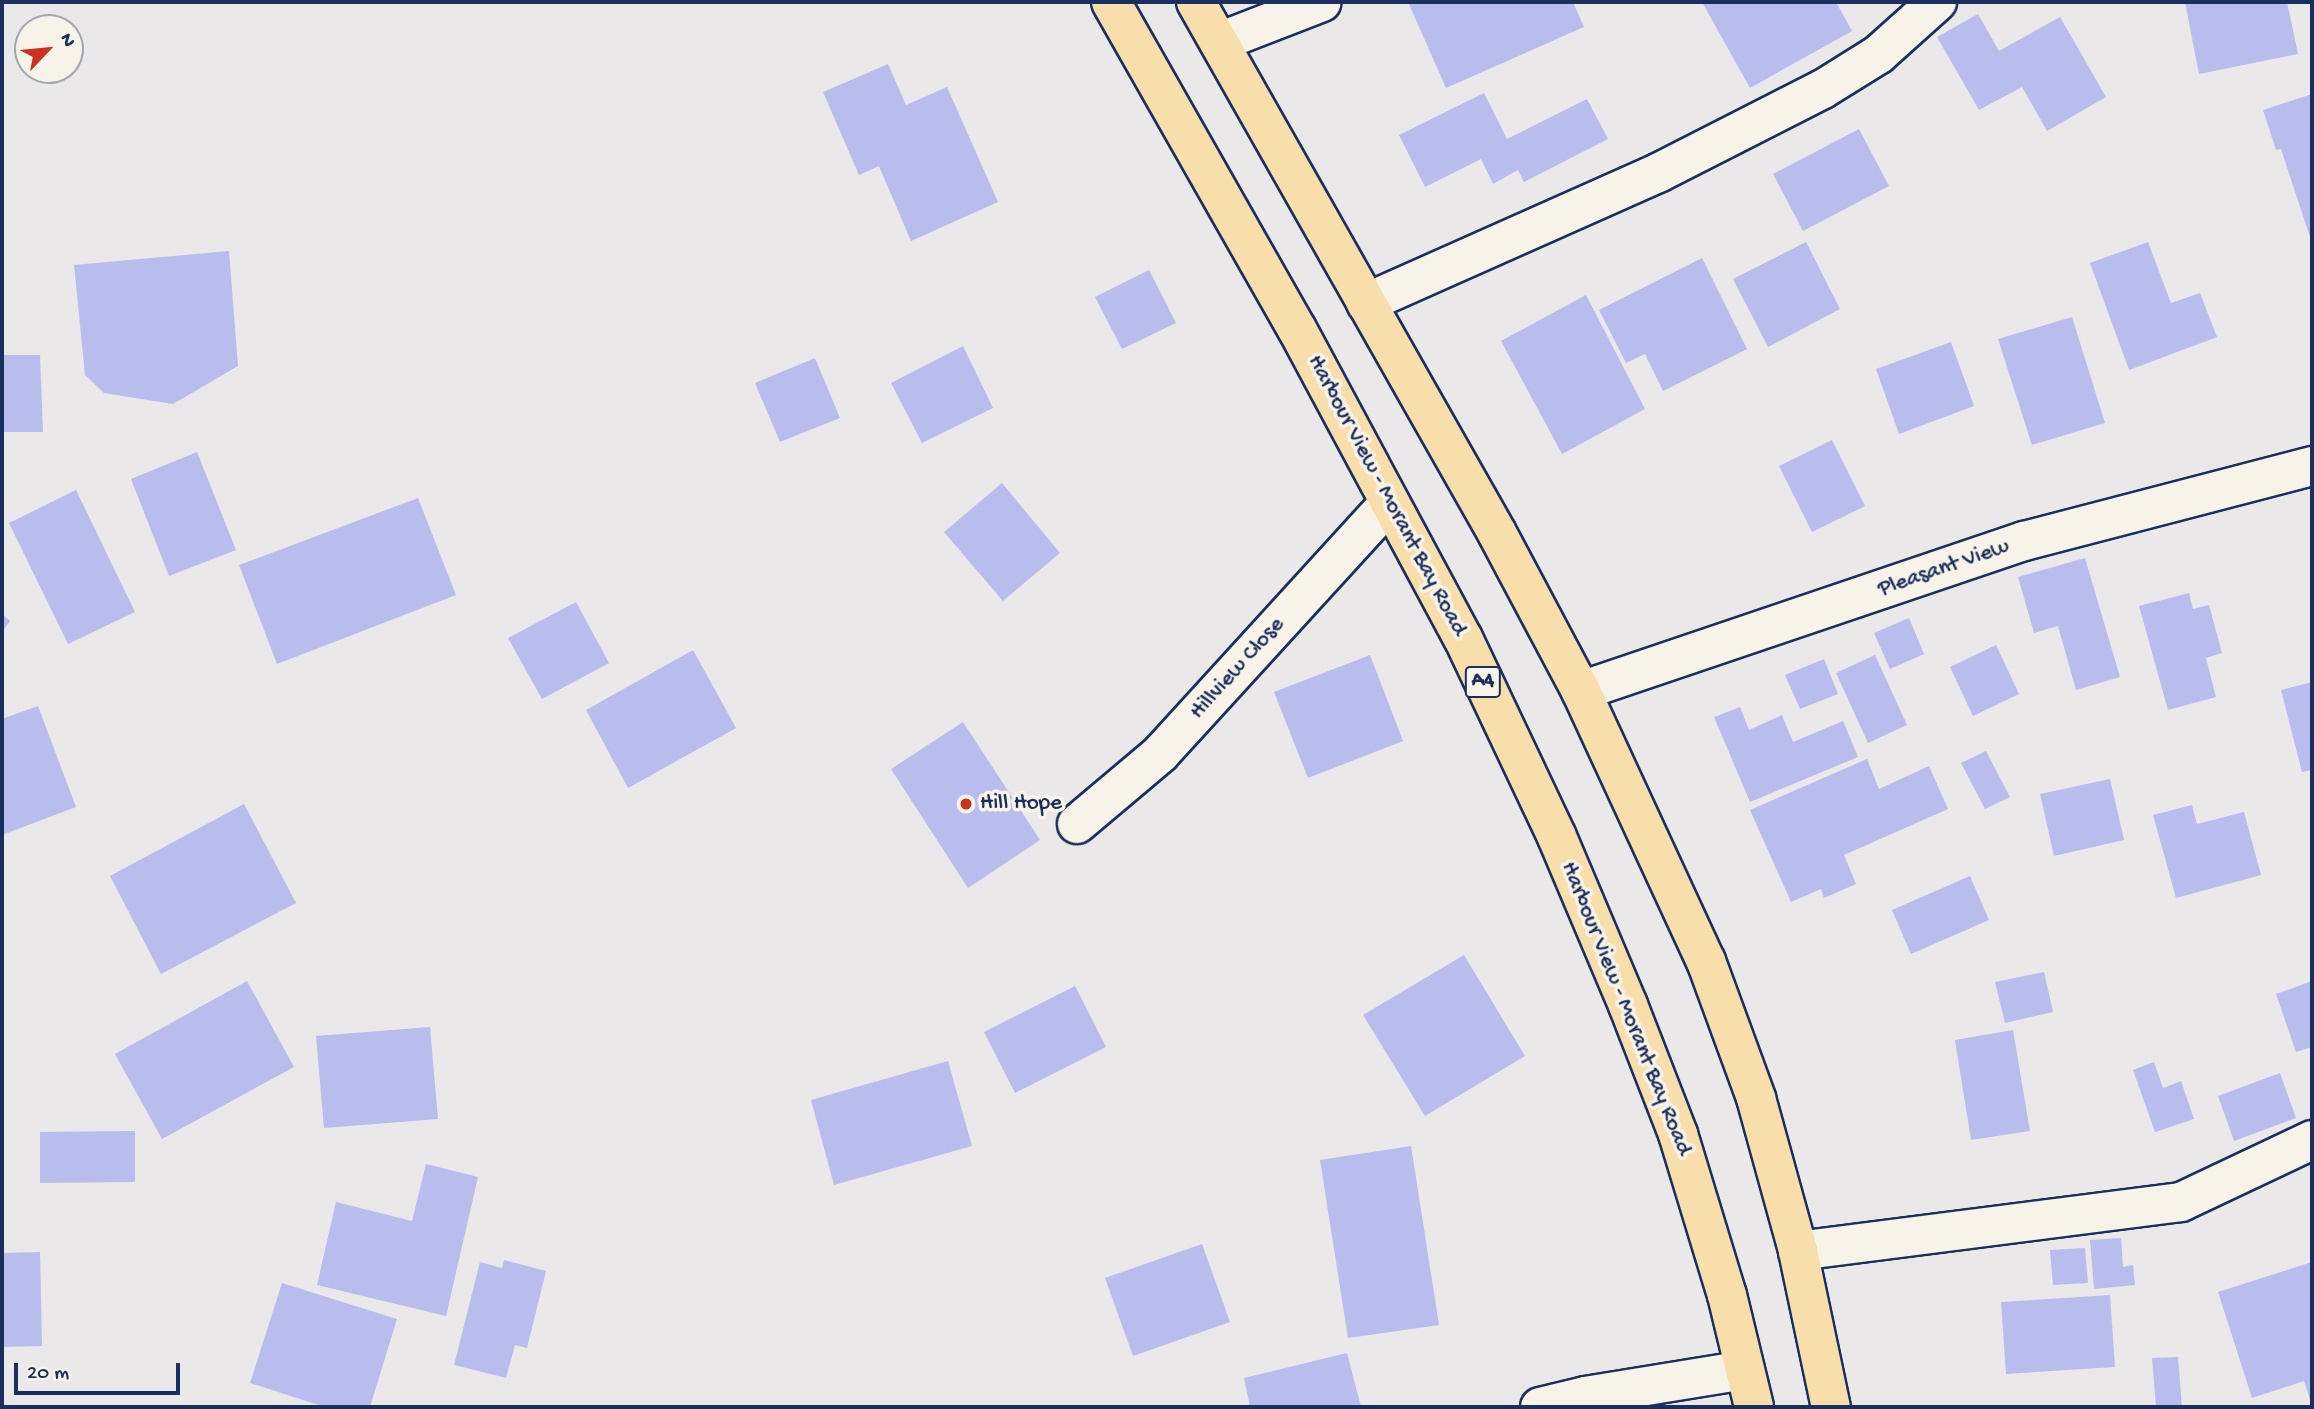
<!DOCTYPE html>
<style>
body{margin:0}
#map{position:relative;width:2314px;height:1409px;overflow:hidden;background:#eae8e9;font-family:"Gochi Hand",sans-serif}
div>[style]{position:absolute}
.building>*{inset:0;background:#b8bdee}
.roads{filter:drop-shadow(2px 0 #1b2f5e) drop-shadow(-2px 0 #1b2f5e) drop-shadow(0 2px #1b2f5e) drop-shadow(0 -2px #1b2f5e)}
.street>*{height:38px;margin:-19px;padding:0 19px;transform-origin:19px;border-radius:19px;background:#f7f3e8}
.highway>*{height:38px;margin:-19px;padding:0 19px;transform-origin:19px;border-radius:19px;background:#f8deab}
.dots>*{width:19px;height:19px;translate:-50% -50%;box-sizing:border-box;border:4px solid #f7f3e8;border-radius:50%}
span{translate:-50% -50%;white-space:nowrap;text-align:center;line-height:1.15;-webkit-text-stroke:7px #f7f3e8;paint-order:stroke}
.shield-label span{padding:2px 5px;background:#f7f3e8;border:2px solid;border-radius:5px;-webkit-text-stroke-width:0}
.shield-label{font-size:21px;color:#1b2f5e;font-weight:700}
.street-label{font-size:23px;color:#1b2f5e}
.poi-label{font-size:23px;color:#1b2f5e}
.left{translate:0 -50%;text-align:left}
.frame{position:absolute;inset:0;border:4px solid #1b2f5e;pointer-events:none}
.north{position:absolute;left:14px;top:14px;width:70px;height:70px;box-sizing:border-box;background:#f7f3e8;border:2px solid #9fa5b1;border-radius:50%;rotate:64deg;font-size:19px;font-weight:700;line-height:28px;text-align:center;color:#1b2f5e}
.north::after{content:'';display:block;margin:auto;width:24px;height:32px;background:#c8321e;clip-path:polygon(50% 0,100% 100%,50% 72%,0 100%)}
.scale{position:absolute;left:14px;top:1363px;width:166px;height:32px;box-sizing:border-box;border:4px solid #1b2f5e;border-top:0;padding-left:9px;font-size:21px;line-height:24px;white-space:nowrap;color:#1b2f5e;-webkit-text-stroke:5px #f7f3e8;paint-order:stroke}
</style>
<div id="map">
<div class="building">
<div style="clip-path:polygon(1408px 2px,1573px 2px,1584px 27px,1446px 88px)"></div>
<div style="clip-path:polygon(1702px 2px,1836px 2px,1852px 31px,1750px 88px)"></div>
<div style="clip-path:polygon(2185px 2px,2287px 2px,2298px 54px,2199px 74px)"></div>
<div style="clip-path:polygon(1978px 14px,1999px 51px,2060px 17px,2106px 97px,2047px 131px,2022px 87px,1979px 110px,1937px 37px)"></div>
<div style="clip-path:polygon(888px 64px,906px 105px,947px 87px,998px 202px,911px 241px,879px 166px,859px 175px,823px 92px)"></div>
<div style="clip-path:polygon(1484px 93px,1507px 139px,1587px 99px,1608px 139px,1524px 182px,1518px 170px,1493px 184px,1481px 159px,1425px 187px,1399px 135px)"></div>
<div style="clip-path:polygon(2312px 94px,2312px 243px,2281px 149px,2276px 150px,2263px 110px)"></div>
<div style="clip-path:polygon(1859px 129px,1889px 186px,1803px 231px,1773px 174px)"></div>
<div style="clip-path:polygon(1806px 242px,1840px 309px,1768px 347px,1733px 279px)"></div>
<div style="clip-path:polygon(2148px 242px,2171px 303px,2200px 293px,2217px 337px,2129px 370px,2090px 263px)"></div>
<div style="clip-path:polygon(229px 251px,238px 366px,173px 404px,104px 393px,85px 375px,74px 265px)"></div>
<div style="clip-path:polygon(1702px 258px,1747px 349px,1663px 391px,1645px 354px,1626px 363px,1599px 310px)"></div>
<div style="clip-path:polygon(1149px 270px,1176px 323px,1122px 349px,1095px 297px)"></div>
<div style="clip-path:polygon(1586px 295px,1645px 409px,1562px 454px,1501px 341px)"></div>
<div style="clip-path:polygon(2072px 317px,2105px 423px,2032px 445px,1998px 339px)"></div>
<div style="clip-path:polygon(1951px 342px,1974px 406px,1899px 434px,1876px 369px)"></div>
<div style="clip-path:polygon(963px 346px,993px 408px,922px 443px,891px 383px)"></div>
<div style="clip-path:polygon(2px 355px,40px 355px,43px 432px,2px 432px)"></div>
<div style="clip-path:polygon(815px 358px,840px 418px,780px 442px,755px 383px)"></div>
<div style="clip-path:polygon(1832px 440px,1865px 506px,1812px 532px,1779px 466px)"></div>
<div style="clip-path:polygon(197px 452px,236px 550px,169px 576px,131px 479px)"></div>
<div style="clip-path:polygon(1002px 483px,1060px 553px,1003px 601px,944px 532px)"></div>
<div style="clip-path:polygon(76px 490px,135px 612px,68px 644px,9px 523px)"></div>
<div style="clip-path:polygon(418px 498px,456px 595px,277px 664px,239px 565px)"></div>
<div style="clip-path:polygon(2085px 558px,2120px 677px,2076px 690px,2058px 626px,2034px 633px,2018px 577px)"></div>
<div style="clip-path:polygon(2189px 593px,2193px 609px,2209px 605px,2222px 653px,2206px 658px,2216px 697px,2168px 710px,2139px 606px)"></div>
<div style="clip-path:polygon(576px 602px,609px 663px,542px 699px,508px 638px)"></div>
<div style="clip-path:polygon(2px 614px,10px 621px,2px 632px)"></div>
<div style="clip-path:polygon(1909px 618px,1924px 654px,1890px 669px,1874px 633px)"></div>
<div style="clip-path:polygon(1996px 645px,2019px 694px,1973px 716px,1950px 667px)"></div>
<div style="clip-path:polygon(693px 650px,736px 728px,628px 788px,586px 710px)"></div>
<div style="clip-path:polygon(1370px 655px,1403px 741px,1308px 778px,1274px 692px)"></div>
<div style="clip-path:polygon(1875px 655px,1907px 725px,1868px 743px,1836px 673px)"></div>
<div style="clip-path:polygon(1824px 659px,1838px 694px,1800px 709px,1785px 675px)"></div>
<div style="clip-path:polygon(2312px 682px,2312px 770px,2302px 772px,2281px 690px)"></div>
<div style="clip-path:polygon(38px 706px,76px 807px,2px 835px,2px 719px)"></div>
<div style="clip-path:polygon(1740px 707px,1749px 730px,1782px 715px,1793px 742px,1843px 721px,1858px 757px,1750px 802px,1714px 717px)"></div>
<div style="clip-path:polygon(963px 722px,1040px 840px,968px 888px,891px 769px)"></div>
<div style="clip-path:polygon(1986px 751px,2010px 797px,1985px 809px,1961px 763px)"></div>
<div style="clip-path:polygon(1867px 759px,1879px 789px,1929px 766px,1948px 809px,1844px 855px,1856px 884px,1824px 898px,1821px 889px,1791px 902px,1750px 810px)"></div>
<div style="clip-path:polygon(2110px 779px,2124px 840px,2054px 856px,2040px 794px)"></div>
<div style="clip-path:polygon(244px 804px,296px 903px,161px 974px,110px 876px)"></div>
<div style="clip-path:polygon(2192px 805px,2197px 824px,2244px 812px,2261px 875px,2176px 898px,2153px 815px)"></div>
<div style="clip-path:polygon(1970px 876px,1989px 920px,1911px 954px,1892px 910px)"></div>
<div style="clip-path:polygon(1464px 955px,1525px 1056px,1425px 1116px,1363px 1015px)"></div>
<div style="clip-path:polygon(2044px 972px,2053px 1012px,2005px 1023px,1995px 982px)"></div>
<div style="clip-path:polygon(247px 981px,294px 1067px,162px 1139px,115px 1054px)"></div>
<div style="clip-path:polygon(2312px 981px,2312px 1047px,2296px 1052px,2276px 994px)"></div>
<div style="clip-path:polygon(1075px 986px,1106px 1047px,1015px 1093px,984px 1032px)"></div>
<div style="clip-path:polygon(430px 1027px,438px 1119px,324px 1128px,316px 1036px)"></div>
<div style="clip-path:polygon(2013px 1030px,2030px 1131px,1971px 1140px,1955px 1040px)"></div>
<div style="clip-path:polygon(948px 1061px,972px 1146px,834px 1185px,811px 1100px)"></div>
<div style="clip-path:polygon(2154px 1062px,2163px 1088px,2181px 1081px,2194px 1119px,2155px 1132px,2133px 1070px)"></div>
<div style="clip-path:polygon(2280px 1073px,2296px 1118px,2234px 1141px,2218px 1096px)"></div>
<div style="clip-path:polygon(135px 1131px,135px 1182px,40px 1183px,40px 1132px)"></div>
<div style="clip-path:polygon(1411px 1146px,1439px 1325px,1348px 1338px,1320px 1160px)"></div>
<div style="clip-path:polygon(426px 1164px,478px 1177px,446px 1316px,317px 1285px,336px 1202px,412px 1221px)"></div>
<div style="clip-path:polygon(2121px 1238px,2123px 1267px,2133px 1265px,2135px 1285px,2094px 1289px,2090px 1240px)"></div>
<div style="clip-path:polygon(1202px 1244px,1230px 1322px,1133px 1356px,1105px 1278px)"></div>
<div style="clip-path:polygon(2085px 1248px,2088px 1283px,2053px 1285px,2050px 1250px)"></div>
<div style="clip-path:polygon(40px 1252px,42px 1346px,2px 1347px,2px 1253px)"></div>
<div style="clip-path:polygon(504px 1260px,546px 1271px,527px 1348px,515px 1345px,506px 1378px,454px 1365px,480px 1262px,502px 1268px)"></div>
<div style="clip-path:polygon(2312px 1262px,2312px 1406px,2304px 1381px,2252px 1398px,2218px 1292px)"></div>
<div style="clip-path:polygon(282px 1283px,397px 1319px,370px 1407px,325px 1407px,250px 1383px)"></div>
<div style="clip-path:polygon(2110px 1295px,2115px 1367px,2006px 1374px,2001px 1302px)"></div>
<div style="clip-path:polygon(1347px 1353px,1361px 1407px,1250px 1407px,1244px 1378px)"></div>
<div style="clip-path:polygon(2178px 1357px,2182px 1407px,2156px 1407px,2152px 1358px)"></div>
</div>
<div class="roads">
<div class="street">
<div style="left:1219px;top:42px;width:110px;rotate:-21.2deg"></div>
<div style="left:1366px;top:303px;width:320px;rotate:-24deg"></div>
<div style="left:1658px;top:173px;width:185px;rotate:-27deg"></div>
<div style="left:1823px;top:89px;width:66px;rotate:-32deg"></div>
<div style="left:1879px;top:54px;width:78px;rotate:-41.9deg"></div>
<div style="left:1581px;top:691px;width:468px;rotate:-18.7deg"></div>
<div style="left:2024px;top:541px;width:298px;rotate:-14.6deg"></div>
<div style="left:1077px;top:824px;width:109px;rotate:-40.1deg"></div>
<div style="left:1160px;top:754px;width:340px;rotate:-47.6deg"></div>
<div style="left:1798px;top:1251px;width:386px;rotate:-7.3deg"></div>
<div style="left:2181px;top:1202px;width:145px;rotate:-25.3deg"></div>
<div style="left:1540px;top:1407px;width:46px;rotate:-13.7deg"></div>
<div style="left:1585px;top:1396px;width:162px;rotate:-9.2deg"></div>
</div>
<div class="highway">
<div style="left:1111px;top:2px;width:376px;rotate:60.4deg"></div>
<div style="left:1297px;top:329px;width:351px;rotate:61.8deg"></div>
<div style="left:1463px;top:638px;width:220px;rotate:64.7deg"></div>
<div style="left:1557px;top:837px;width:182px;rotate:67.1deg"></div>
<div style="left:1628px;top:1005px;width:138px;rotate:68.8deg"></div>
<div style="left:1678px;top:1134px;width:168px;rotate:73.1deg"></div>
<div style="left:1727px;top:1295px;width:115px;rotate:76.4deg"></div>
<div style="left:1196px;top:2px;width:610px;rotate:60.45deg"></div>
<div style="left:1497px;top:533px;width:179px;rotate:62deg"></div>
<div style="left:1581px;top:691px;width:298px;rotate:65.2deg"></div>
<div style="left:1706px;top:961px;width:146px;rotate:69.9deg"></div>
<div style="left:1756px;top:1098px;width:159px;rotate:74.6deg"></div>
<div style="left:1798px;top:1251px;width:159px;rotate:78.1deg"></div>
</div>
</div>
<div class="dots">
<div style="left:966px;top:804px;background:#c8321e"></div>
</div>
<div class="shield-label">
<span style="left:1483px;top:682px">A4</span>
</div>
<div class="street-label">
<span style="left:1386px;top:496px;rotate:62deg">Harbour View - Morant Bay Road</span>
<span style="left:1944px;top:569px;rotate:-19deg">Pleasant View</span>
<span style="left:1238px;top:669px;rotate:-48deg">Hillview Close</span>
<span style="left:1625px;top:1009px;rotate:68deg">Harbour View - Morant Bay Road</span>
</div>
<div class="poi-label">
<span class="left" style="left:980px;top:804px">Hill Hope</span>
</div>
<div class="frame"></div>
<div class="north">N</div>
<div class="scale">20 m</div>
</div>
